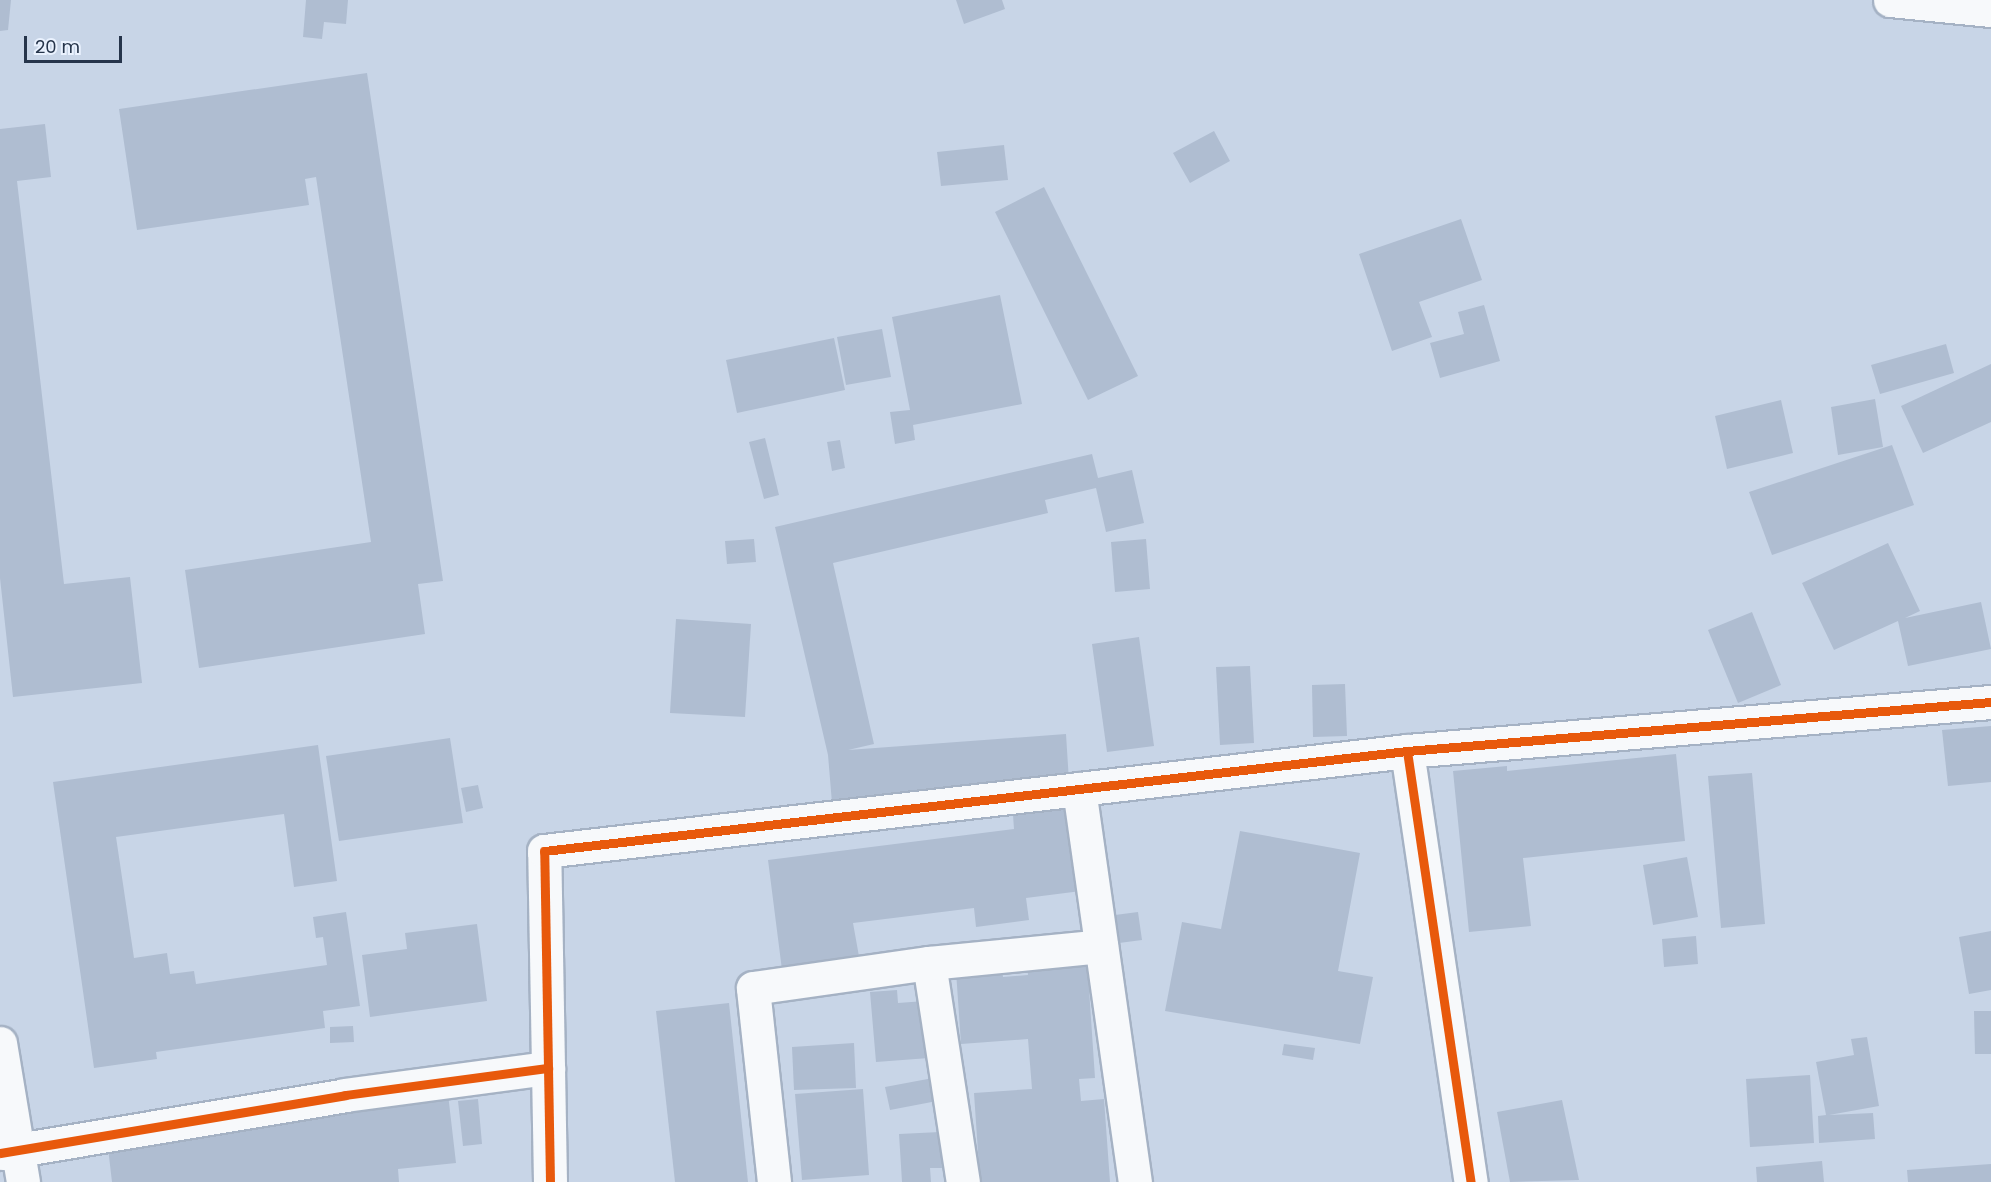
<!DOCTYPE html>
<style>
body{margin:0}
#map{position:relative;width:1991px;height:1182px;overflow:hidden;background:#c8d5e7;font-family:Poppins,sans-serif}
div>[style]{position:absolute}
.building>*{inset:0;background:#afbdd1}
.roads{filter:drop-shadow(2px 0 #a5b2c4) drop-shadow(-2px 0 #a5b2c4) drop-shadow(0 2px #a5b2c4) drop-shadow(0 -2px #a5b2c4)}
.minor>*{height:33px;margin:-16.5px;padding:0 16.5px;transform-origin:16.5px;border-radius:16.5px;background:#f7f9fb}
.trunk>*{height:33px;margin:-16.5px;padding:0 16.5px;transform-origin:16.5px;border-radius:16.5px;background:#f7f9fb}
.cycleway>*{height:9px;margin:-4.5px;padding:0 4.5px;transform-origin:4.5px;border-radius:4.5px;background:#e8590c}
span{translate:-50% -50%;white-space:nowrap;text-align:center;line-height:1.15;-webkit-text-stroke:4.5px #eaf2fe;paint-order:stroke}
.scale{position:absolute;left:24px;top:36px;width:98px;height:27px;box-sizing:border-box;border:3px solid #26354b;border-top:0;padding-left:8px;font-size:18px;line-height:21px;white-space:nowrap;color:#26354b;-webkit-text-stroke:4px #eaf2fe;paint-order:stroke}
</style>
<div id="map">
<div class="building">
<div style="clip-path:polygon(0 0,11px 0,8px 30px,0 31px)"></div>
<div style="clip-path:polygon(306px 0,348px 0,346px 24px,324px 22px,322px 39px,303px 37px)"></div>
<div style="clip-path:polygon(956px 0,1002px 0,1005px 9px,964px 24px)"></div>
<div style="clip-path:polygon(367px 73px,443px 581px,418px 584px,425px 634px,199px 668px,185px 570px,371px 542px,316px 177px,305px 179px,309px 205px,137px 230px,119px 109px)"></div>
<div style="clip-path:polygon(45px 124px,51px 177px,17px 181px,64px 584px,130px 577px,142px 683px,13px 697px,0 578px,0 129px)"></div>
<div style="clip-path:polygon(1214px 131px,1230px 161px,1190px 183px,1173px 153px)"></div>
<div style="clip-path:polygon(1004px 145px,1008px 180px,941px 186px,937px 152px)"></div>
<div style="clip-path:polygon(1044px 187px,1138px 376px,1088px 400px,995px 212px)"></div>
<div style="clip-path:polygon(1461px 219px,1482px 280px,1419px 302px,1432px 337px,1392px 351px,1359px 254px)"></div>
<div style="clip-path:polygon(1000px 295px,1022px 404px,913px 425px,915px 440px,895px 444px,890px 412px,910px 410px,892px 317px)"></div>
<div style="clip-path:polygon(1484px 305px,1500px 361px,1440px 378px,1430px 343px,1464px 334px,1458px 312px)"></div>
<div style="clip-path:polygon(882px 329px,891px 377px,846px 385px,837px 337px)"></div>
<div style="clip-path:polygon(834px 338px,845px 390px,737px 413px,726px 360px)"></div>
<div style="clip-path:polygon(1946px 344px,1954px 373px,1880px 394px,1871px 365px)"></div>
<div style="clip-path:polygon(1991px 364px,1991px 422px,1923px 453px,1901px 406px)"></div>
<div style="clip-path:polygon(1875px 399px,1883px 447px,1838px 455px,1831px 407px)"></div>
<div style="clip-path:polygon(1781px 400px,1793px 453px,1727px 469px,1715px 416px)"></div>
<div style="clip-path:polygon(765px 438px,779px 495px,764px 499px,749px 442px)"></div>
<div style="clip-path:polygon(840px 440px,845px 468px,832px 471px,827px 442px)"></div>
<div style="clip-path:polygon(1892px 445px,1914px 505px,1772px 555px,1749px 492px)"></div>
<div style="clip-path:polygon(1092px 454px,1098px 478px,1132px 470px,1144px 523px,1106px 532px,1096px 488px,1045px 500px,1048px 513px,833px 563px,874px 744px,848px 750px,1066px 734px,1070px 797px,833px 815px,828px 755px,775px 527px)"></div>
<div style="clip-path:polygon(754px 539px,756px 562px,727px 564px,725px 541px)"></div>
<div style="clip-path:polygon(1146px 539px,1150px 589px,1115px 592px,1111px 542px)"></div>
<div style="clip-path:polygon(1888px 543px,1920px 611px,1905px 618px,1981px 602px,1991px 649px,1908px 666px,1898px 621px,1834px 650px,1802px 583px)"></div>
<div style="clip-path:polygon(1752px 612px,1781px 685px,1738px 703px,1708px 630px)"></div>
<div style="clip-path:polygon(676px 619px,751px 624px,745px 717px,670px 713px)"></div>
<div style="clip-path:polygon(1139px 637px,1154px 746px,1107px 752px,1092px 644px)"></div>
<div style="clip-path:polygon(1250px 666px,1254px 743px,1220px 745px,1216px 667px)"></div>
<div style="clip-path:polygon(1345px 684px,1347px 736px,1313px 737px,1312px 685px)"></div>
<div style="clip-path:polygon(1991px 726px,1991px 782px,1948px 786px,1942px 730px)"></div>
<div style="clip-path:polygon(450px 738px,463px 823px,339px 841px,326px 756px)"></div>
<div style="clip-path:polygon(318px 745px,337px 881px,294px 887px,284px 814px,116px 837px,134px 958px,167px 953px,170px 974px,194px 971px,196px 984px,327px 965px,323px 937px,316px 938px,313px 917px,346px 912px,360px 1006px,323px 1011px,325px 1028px,156px 1052px,157px 1059px,94px 1068px,53px 782px)"></div>
<div style="clip-path:polygon(1676px 754px,1685px 841px,1523px 858px,1531px 926px,1469px 932px,1453px 771px,1507px 766px,1507px 771px)"></div>
<div style="clip-path:polygon(1752px 773px,1765px 924px,1721px 928px,1708px 776px)"></div>
<div style="clip-path:polygon(478px 785px,483px 808px,466px 812px,461px 788px)"></div>
<div style="clip-path:polygon(1070px 808px,1081px 891px,1026px 898px,1029px 920px,976px 927px,974px 908px,853px 923px,860px 962px,782px 970px,768px 860px,1014px 829px,1013px 815px)"></div>
<div style="clip-path:polygon(1240px 831px,1360px 853px,1338px 971px,1373px 977px,1360px 1044px,1165px 1011px,1182px 922px,1221px 929px)"></div>
<div style="clip-path:polygon(1687px 857px,1698px 917px,1653px 925px,1643px 865px)"></div>
<div style="clip-path:polygon(1138px 912px,1142px 940px,1119px 943px,1115px 915px)"></div>
<div style="clip-path:polygon(477px 924px,487px 1001px,370px 1017px,362px 955px,407px 949px,405px 933px)"></div>
<div style="clip-path:polygon(1991px 931px,1991px 990px,1969px 994px,1959px 937px)"></div>
<div style="clip-path:polygon(1696px 936px,1698px 964px,1664px 967px,1662px 939px)"></div>
<div style="clip-path:polygon(1087px 959px,1095px 1078px,1079px 1079px,1081px 1101px,1104px 1099px,1110px 1182px,980px 1182px,974px 1093px,1032px 1089px,1028px 1039px,961px 1044px,956px 971px,1002px 968px,1003px 977px,1028px 975px,1027px 963px)"></div>
<div style="clip-path:polygon(897px 990px,898px 1003px,925px 1001px,929px 1058px,876px 1062px,870px 992px)"></div>
<div style="clip-path:polygon(729px 1003px,748px 1182px,675px 1182px,656px 1011px)"></div>
<div style="clip-path:polygon(1974px 1011px,1991px 1011px,1991px 1054px,1975px 1054px)"></div>
<div style="clip-path:polygon(353px 1026px,354px 1042px,330px 1043px,330px 1027px)"></div>
<div style="clip-path:polygon(1867px 1037px,1879px 1106px,1829px 1115px,1873px 1113px,1875px 1139px,1819px 1143px,1818px 1116px,1826px 1115px,1816px 1062px,1854px 1055px,1851px 1039px)"></div>
<div style="clip-path:polygon(854px 1043px,856px 1088px,794px 1090px,792px 1047px)"></div>
<div style="clip-path:polygon(1284px 1044px,1315px 1048px,1313px 1060px,1282px 1055px)"></div>
<div style="clip-path:polygon(1810px 1075px,1814px 1143px,1750px 1147px,1746px 1079px)"></div>
<div style="clip-path:polygon(933px 1078px,937px 1101px,890px 1110px,885px 1087px)"></div>
<div style="clip-path:polygon(863px 1089px,869px 1175px,802px 1180px,795px 1094px)"></div>
<div style="clip-path:polygon(448px 1094px,456px 1163px,398px 1169px,399px 1182px,112px 1182px,108px 1148px,221px 1135px,220px 1121px)"></div>
<div style="clip-path:polygon(478px 1099px,482px 1144px,463px 1146px,458px 1101px)"></div>
<div style="clip-path:polygon(1562px 1100px,1579px 1180px,1510px 1182px,1497px 1112px)"></div>
<div style="clip-path:polygon(940px 1132px,942px 1168px,930px 1168px,931px 1182px,902px 1182px,899px 1134px)"></div>
<div style="clip-path:polygon(1822px 1161px,1824px 1182px,1757px 1182px,1756px 1167px)"></div>
<div style="clip-path:polygon(1991px 1164px,1991px 1182px,1908px 1182px,1907px 1170px)"></div>
</div>
<div class="roads">
<div class="minor">
<div style="left:1407px;top:751px;width:436px;rotate:81.6deg"></div>
<div style="left:1079px;top:789px;width:397px;rotate:81.9deg"></div>
<div style="left:929px;top:963px;width:222px;rotate:81.2deg"></div>
<div style="left:0;top:1043px;width:141px;rotate:80.6deg"></div>
<div style="left:0;top:1153px;width:350px;rotate:-9.5deg"></div>
<div style="left:345px;top:1095px;width:205px;rotate:-7.6deg"></div>
<div style="left:550px;top:1182px;width:331px;rotate:-91deg"></div>
<div style="left:544px;top:851px;width:869px;rotate:-6.61deg"></div>
<div style="left:1407px;top:751px;width:586px;rotate:-4.8deg"></div>
<div style="left:774px;top:1182px;width:195px;rotate:-96.2deg"></div>
<div style="left:753px;top:988px;width:178px;rotate:-8.1deg"></div>
<div style="left:929px;top:963px;width:173px;rotate:-5.6deg"></div>
</div>
<div class="trunk">
<div style="left:1890px;top:0;width:101px;rotate:5.7deg"></div>
</div>
</div>
<div class="cycleway">
<div style="left:1407px;top:751px;width:436px;rotate:81.6deg"></div>
<div style="left:0;top:1153px;width:350px;rotate:-9.5deg"></div>
<div style="left:345px;top:1095px;width:205px;rotate:-7.6deg"></div>
<div style="left:550px;top:1182px;width:331px;rotate:-91deg"></div>
<div style="left:544px;top:851px;width:869px;rotate:-6.61deg"></div>
<div style="left:1407px;top:751px;width:586px;rotate:-4.8deg"></div>
</div>
<div class="scale">20 m</div>
</div>
